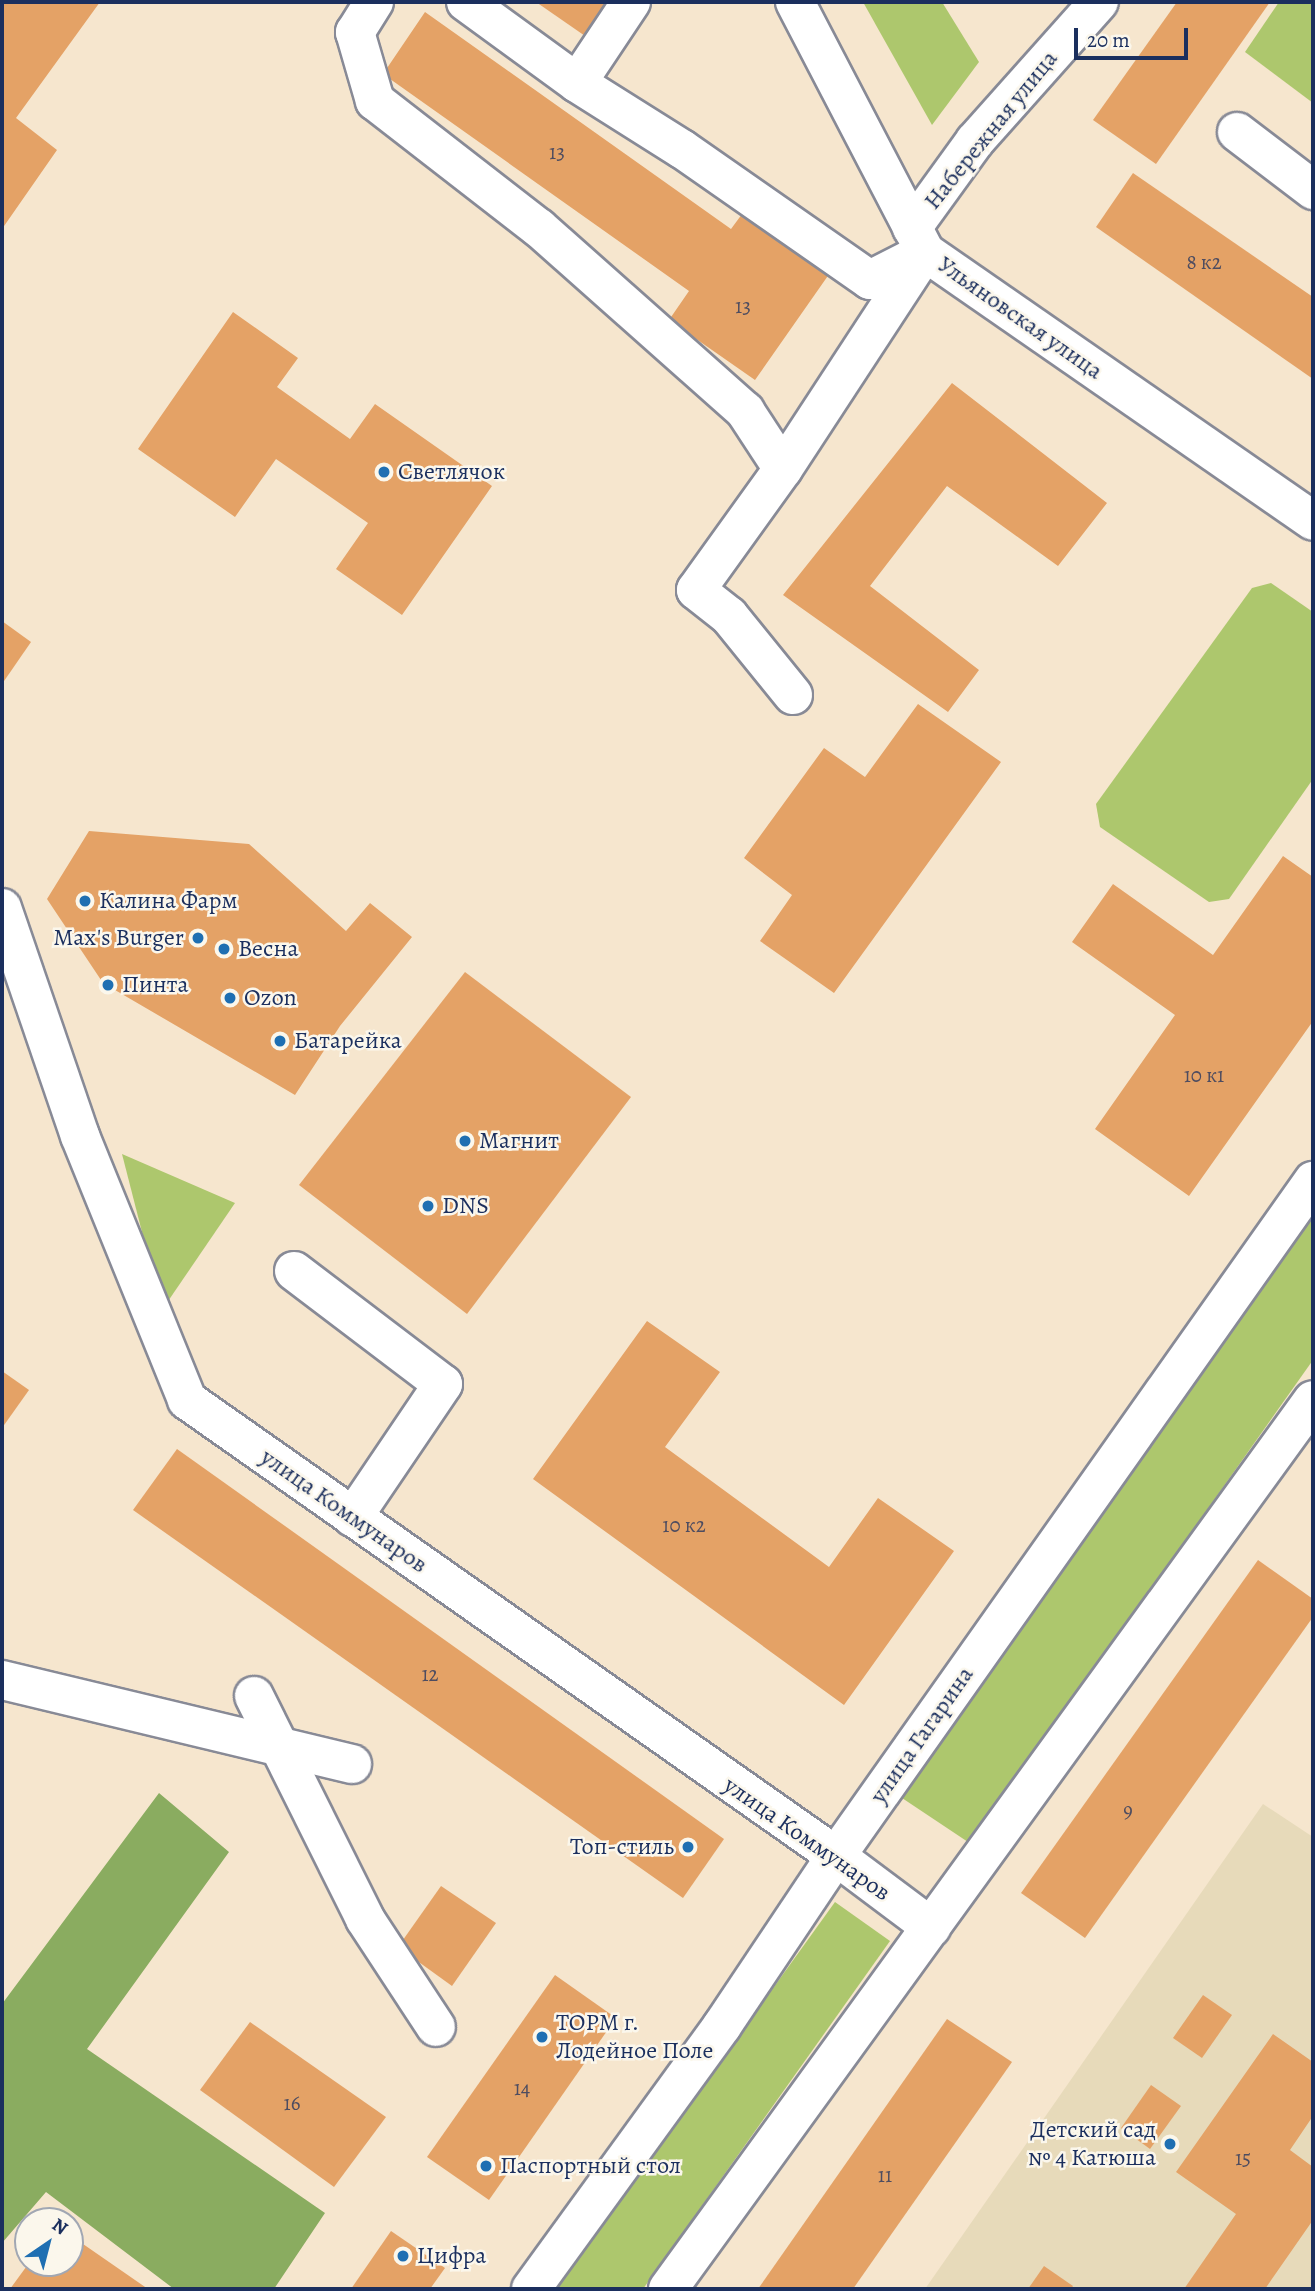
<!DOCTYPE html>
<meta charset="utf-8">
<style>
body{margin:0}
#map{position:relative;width:1315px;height:2291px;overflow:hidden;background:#f6e6ce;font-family:Alegreya,serif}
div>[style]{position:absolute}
.built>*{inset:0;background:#e7daba}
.green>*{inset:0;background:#adc76d}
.forest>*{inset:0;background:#8aac60}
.building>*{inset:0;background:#e4a266}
.roads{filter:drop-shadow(2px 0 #888a96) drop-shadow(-2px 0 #888a96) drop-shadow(0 2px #888a96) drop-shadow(0 -2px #888a96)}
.minor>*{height:38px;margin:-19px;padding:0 19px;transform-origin:19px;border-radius:19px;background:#fff}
.dots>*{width:19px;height:19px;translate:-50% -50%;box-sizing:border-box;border:4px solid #fbf7ec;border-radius:50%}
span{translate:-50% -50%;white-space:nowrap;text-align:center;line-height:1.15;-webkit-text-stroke:5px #fbf7ec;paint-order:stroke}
.number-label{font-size:21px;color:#4d4c60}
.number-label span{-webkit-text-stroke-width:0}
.street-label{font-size:24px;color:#1b2f5e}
.poi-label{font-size:24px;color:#1b2f5e}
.left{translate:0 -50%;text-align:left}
.right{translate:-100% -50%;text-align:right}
.frame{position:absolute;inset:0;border:4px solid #1b2f5e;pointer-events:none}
.north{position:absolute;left:14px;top:2207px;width:70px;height:70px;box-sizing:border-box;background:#fbf7ec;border:2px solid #a1a7b3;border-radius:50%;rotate:35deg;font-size:19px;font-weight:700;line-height:28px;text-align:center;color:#1b2f5e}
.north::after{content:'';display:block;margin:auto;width:24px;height:32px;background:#1f6fb2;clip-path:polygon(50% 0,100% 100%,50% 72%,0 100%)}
.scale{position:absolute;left:1074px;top:28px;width:114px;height:32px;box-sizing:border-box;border:4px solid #1b2f5e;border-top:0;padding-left:9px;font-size:21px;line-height:24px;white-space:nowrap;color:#1b2f5e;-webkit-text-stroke:5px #fbf7ec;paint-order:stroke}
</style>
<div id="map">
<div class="built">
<div style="clip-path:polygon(1263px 1804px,1313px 1837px,1313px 2289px,925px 2289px)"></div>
</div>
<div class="green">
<div style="clip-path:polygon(863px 2px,942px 2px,979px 62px,932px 125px)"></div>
<div style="clip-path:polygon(1279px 2px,1313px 2px,1313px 103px,1245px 52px)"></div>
<div style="clip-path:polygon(1271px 583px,1313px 612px,1313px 779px,1229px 899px,1209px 902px,1100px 827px,1096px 804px,1252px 588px)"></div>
<div style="clip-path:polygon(122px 1154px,235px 1203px,162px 1310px)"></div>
<div style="clip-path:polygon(1313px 1215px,1313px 1360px,971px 1844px,899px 1796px)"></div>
<div style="clip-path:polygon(835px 1902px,890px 1941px,643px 2289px,557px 2289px)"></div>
</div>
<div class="forest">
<div style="clip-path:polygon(159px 1793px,229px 1852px,87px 2049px,325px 2213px,274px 2289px,174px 2289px,46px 2192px,2px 2243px,2px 2004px)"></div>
</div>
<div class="building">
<div style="clip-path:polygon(2px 2px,100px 2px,16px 118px,57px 150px,2px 229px)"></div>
<div style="clip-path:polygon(536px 2px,614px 2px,588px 38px)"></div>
<div style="clip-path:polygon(1177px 2px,1270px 2px,1156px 164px,1093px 120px)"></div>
<div style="clip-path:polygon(425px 12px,731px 229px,745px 210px,832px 270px,755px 380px,669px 320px,689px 291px,383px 74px)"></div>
<div style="clip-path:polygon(1133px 173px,1313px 297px,1313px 379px,1096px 227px)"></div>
<div style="clip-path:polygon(233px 312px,298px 358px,277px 387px,350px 439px,375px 404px,492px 486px,402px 615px,336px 569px,368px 523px,276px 459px,235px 517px,138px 449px)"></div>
<div style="clip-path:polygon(952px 383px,1107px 503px,1058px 566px,947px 486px,870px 586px,979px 670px,948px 712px,783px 595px)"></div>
<div style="clip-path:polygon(2px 621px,31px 642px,2px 684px)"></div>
<div style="clip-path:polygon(918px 704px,1001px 762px,834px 993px,760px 941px,792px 895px,744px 858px,824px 748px,865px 777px)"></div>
<div style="clip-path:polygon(89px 831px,249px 844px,346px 931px,370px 903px,412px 937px,340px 1026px,295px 1095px,103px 983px,47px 899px)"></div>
<div style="clip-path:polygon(1283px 856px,1313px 877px,1313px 1021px,1189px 1196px,1095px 1129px,1175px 1015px,1072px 942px,1113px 884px,1213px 955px)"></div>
<div style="clip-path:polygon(465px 972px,631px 1097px,467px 1314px,299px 1185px)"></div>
<div style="clip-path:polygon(647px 1321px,720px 1372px,665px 1447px,829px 1567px,878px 1498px,954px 1551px,844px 1705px,533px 1479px)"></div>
<div style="clip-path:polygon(2px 1371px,29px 1390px,2px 1428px)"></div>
<div style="clip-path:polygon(177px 1449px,724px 1839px,683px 1898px,133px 1510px)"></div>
<div style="clip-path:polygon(1258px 1560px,1313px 1599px,1313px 1617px,1085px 1938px,1021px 1893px)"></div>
<div style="clip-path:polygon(441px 1886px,496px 1923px,452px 1986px,398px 1947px)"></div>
<div style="clip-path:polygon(555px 1975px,616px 2018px,489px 2200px,427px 2157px)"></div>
<div style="clip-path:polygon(1203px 1995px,1232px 2015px,1202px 2058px,1173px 2038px)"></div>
<div style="clip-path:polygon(947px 2019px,1012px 2062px,853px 2289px,758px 2289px)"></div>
<div style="clip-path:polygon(250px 2022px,386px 2117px,334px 2187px,200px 2090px)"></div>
<div style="clip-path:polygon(1273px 2034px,1313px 2062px,1313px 2116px,1290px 2150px,1313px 2167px,1313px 2220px,1265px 2289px,1184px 2289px,1236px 2214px,1176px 2172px)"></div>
<div style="clip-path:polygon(1151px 2085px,1181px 2106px,1150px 2149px,1121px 2128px)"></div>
<div style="clip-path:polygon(391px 2231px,445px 2268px,430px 2289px,351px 2289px)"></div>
<div style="clip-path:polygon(70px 2235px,148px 2289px,10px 2289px,29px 2263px,70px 2263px)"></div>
<div style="clip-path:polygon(1044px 2266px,1073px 2286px,1071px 2289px,1028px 2289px)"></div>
</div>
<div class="roads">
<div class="minor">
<div style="left:374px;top:2px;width:36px;rotate:122deg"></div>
<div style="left:355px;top:32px;width:72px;rotate:73.8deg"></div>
<div style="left:375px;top:101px;width:207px;rotate:37.8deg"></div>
<div style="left:539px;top:228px;width:276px;rotate:41.6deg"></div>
<div style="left:745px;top:411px;width:69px;rotate:56.8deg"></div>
<div style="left:466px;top:2px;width:137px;rotate:36.1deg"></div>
<div style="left:631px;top:2px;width:97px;rotate:123.7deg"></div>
<div style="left:577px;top:83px;width:124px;rotate:32.2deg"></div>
<div style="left:682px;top:149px;width:229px;rotate:34.9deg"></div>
<div style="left:870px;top:280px;width:59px;rotate:-27deg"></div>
<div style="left:795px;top:2px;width:282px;rotate:62.5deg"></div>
<div style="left:925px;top:252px;width:472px;rotate:34.7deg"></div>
<div style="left:1237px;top:132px;width:96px;rotate:37.3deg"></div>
<div style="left:912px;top:228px;width:107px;rotate:-54.1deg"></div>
<div style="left:975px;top:141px;width:186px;rotate:-48.3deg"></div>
<div style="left:793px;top:695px;width:102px;rotate:-129deg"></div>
<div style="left:729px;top:616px;width:42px;rotate:-141.8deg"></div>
<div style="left:696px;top:590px;width:149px;rotate:-54.3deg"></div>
<div style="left:783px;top:469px;width:259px;rotate:-56.8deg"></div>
<div style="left:2px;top:908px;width:241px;rotate:71.1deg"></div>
<div style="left:80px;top:1136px;width:285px;rotate:67.9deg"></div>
<div style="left:187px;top:1400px;width:793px;rotate:35.09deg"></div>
<div style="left:836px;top:1856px;width:119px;rotate:36.8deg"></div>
<div style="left:294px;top:1271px;width:187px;rotate:37.2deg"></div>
<div style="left:443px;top:1384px;width:161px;rotate:124.1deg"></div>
<div style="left:2px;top:1680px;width:360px;rotate:13.5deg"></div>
<div style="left:254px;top:1696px;width:249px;rotate:63.5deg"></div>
<div style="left:365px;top:1919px;width:129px;rotate:56.7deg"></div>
<div style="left:531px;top:2289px;width:325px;rotate:-54deg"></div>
<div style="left:722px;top:2026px;width:205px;rotate:-56.2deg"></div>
<div style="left:836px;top:1856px;width:827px;rotate:-54.75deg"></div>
<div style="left:668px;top:2289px;width:1098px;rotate:-54.04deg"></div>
</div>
</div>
<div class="dots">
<div style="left:384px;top:472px;background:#1f6fb2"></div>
<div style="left:85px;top:901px;background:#1f6fb2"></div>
<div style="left:198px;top:938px;background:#1f6fb2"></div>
<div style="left:224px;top:949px;background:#1f6fb2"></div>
<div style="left:108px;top:985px;background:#1f6fb2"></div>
<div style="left:230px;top:998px;background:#1f6fb2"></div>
<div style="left:280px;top:1041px;background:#1f6fb2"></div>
<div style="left:465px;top:1141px;background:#1f6fb2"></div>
<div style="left:428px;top:1206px;background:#1f6fb2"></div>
<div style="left:688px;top:1847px;background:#1f6fb2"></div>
<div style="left:542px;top:2037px;background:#1f6fb2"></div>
<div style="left:1170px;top:2144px;background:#1f6fb2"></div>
<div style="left:486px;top:2166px;background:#1f6fb2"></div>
<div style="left:403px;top:2256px;background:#1f6fb2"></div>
</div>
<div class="number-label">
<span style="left:557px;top:152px">13</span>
<span style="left:1204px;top:262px">8 к2</span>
<span style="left:743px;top:306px">13</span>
<span style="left:1204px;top:1075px">10 к1</span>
<span style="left:684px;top:1525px">10 к2</span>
<span style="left:430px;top:1674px">12</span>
<span style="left:1128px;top:1810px">9</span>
<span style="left:522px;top:2088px">14</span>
<span style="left:292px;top:2103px">16</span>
<span style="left:1243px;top:2158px">15</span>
<span style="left:885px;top:2175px">11</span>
</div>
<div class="street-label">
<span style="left:991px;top:130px;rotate:-51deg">Набережная улица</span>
<span style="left:1020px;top:318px;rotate:35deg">Ульяновская улица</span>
<span style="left:344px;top:1511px;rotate:35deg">улица Коммунаров</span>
<span style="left:922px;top:1735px;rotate:-55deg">улица Гагарина</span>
<span style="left:807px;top:1839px;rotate:35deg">улица Коммунаров</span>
</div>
<div class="poi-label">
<span class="left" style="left:398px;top:472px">Светлячок</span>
<span class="left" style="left:99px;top:901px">Калина Фарм</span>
<span class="right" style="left:184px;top:938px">Max's Burger</span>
<span class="left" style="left:238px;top:949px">Весна</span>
<span class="left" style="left:122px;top:985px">Пинта</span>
<span class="left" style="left:244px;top:998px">Ozon</span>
<span class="left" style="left:294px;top:1041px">Батарейка</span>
<span class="left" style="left:479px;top:1141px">Магнит</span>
<span class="left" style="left:442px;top:1206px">DNS</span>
<span class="right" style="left:674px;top:1847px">Топ-стиль</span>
<span class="left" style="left:556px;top:2037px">ТОРМ г.<br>Лодейное Поле</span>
<span class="right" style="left:1156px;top:2144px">Детский сад<br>№ 4 Катюша</span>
<span class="left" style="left:500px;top:2166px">Паспортный стол</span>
<span class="left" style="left:417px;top:2256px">Цифра</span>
</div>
<div class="frame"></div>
<div class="north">N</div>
<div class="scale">20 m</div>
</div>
